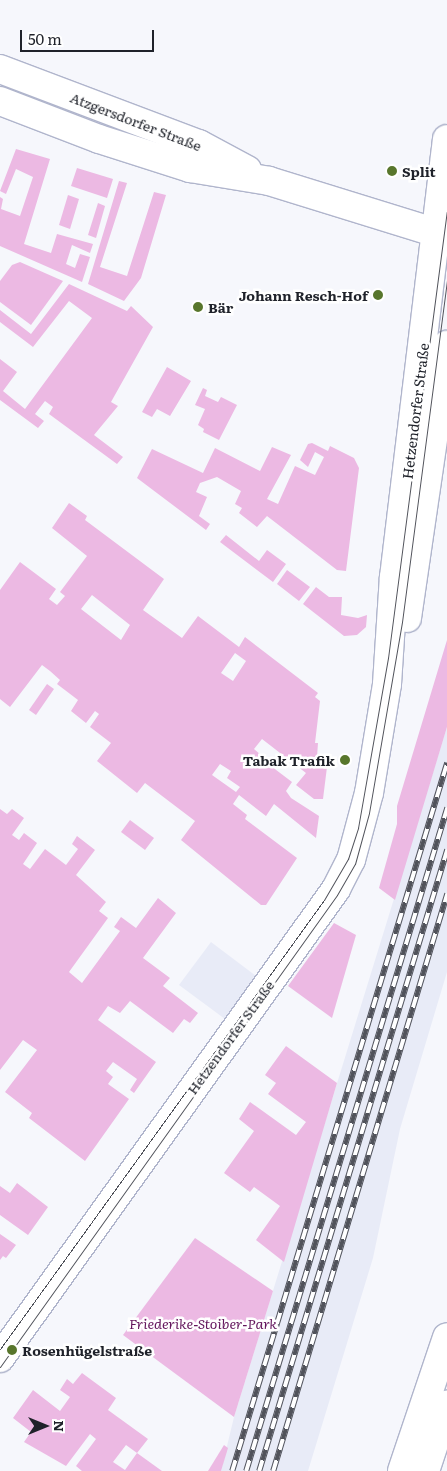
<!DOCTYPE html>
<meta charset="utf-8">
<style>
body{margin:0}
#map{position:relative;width:447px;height:1471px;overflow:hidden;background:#f6f7fc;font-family:Literata,serif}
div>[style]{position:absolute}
.built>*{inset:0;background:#e8ebf7}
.green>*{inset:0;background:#ecb9e3}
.roads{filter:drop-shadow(1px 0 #b0b5cc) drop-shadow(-1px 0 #b0b5cc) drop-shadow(0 1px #b0b5cc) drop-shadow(0 -1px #b0b5cc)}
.secondary>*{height:28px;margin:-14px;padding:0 14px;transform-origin:14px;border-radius:14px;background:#fff}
.tram>*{height:1px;margin:-0.5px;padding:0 0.5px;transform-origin:0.5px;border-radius:0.5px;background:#51535b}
.rail>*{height:5.5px;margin-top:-2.75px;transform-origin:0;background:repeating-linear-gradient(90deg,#fff 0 11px,#51535b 0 22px);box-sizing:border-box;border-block:1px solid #51535b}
.dots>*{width:14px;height:14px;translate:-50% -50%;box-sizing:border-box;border:2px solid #fff;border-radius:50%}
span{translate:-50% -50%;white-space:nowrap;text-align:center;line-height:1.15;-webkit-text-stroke:5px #fff;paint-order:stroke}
.street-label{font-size:14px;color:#1f222a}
.poi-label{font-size:14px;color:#1f222a;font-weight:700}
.left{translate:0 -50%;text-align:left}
.right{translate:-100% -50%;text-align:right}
.park-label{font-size:14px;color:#63155c;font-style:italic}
.north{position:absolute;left:20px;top:1401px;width:50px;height:50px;-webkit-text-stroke:4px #fff;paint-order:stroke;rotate:90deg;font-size:14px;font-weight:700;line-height:20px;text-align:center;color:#1f222a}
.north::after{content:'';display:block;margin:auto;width:18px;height:22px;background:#1f222a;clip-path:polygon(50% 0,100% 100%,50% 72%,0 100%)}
.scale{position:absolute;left:20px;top:30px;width:134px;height:22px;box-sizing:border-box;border:2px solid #1f222a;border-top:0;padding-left:6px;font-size:15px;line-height:18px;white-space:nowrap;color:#1f222a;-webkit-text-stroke:4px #fff;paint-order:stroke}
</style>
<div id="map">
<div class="built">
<div style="clip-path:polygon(447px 727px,447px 972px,400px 1129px,373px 1258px,308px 1471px,221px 1471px,234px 1417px)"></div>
<div style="clip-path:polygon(211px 942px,256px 976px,225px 1019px,179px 985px)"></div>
</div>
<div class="green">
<div style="clip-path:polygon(16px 149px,50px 159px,24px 244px,51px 253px,57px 234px,93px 244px,90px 253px,72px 245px,66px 264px,75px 268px,80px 254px,90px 257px,82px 282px,0 246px,0 197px,3px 199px,1px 209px,20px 216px,33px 177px,16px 169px,6px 194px,0 191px)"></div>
<div style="clip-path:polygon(77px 168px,113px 179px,107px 198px,71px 186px)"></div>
<div style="clip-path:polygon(119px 181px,127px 183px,100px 267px,127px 276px,154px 192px,166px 195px,141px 278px,124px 301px,88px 284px)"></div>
<div style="clip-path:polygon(68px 195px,79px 199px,70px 229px,59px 225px)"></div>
<div style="clip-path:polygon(98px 203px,105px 206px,96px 238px,88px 235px)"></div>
<div style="clip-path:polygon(20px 262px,63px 281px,31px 325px,0 302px,0 281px,12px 265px)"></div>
<div style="clip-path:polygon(69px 284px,127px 311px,131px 306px,153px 327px,111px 402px,118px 406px,94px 435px,123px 457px,117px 464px,49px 414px,53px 407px,45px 401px,35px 414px,44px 421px,38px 428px,0 400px,0 359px,17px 372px,3px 391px,25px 409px,92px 318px,69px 301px,33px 347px,0 322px,0 310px,31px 334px)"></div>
<div style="clip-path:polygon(167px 367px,191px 381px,170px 416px,157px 409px,152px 417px,142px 412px)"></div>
<div style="clip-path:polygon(203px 388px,207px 390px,205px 396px,218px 402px,221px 397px,237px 405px,219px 440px,203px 432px,204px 429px,198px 425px,205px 409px,195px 405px)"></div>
<div style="clip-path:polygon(312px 443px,328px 451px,330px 446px,354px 458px,359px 468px,346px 571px,337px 570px,267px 516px,257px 527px,239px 513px,242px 508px,235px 504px,241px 491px,217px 477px,200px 483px,196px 492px,207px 497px,199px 516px,210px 524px,206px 530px,137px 478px,152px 449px,203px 473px,215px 448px,260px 471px,272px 447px,291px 455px,267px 499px,278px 504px,295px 466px,315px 475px,324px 457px,315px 452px,308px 467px,300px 460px,308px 444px)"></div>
<div style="clip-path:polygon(evenodd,69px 503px,87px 516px,85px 520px,164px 579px,143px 610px,182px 638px,198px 616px,239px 647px,245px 637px,318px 693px,315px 697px,320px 701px,315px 743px,318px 743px,317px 757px,328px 759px,323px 799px,314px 799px,296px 785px,306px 773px,262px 739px,254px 749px,261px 755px,259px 757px,292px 782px,286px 791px,291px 798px,319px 816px,316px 838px,274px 804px,266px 816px,239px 795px,233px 804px,247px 815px,245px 819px,297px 858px,266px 905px,261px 905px,181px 840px,195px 821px,145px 783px,137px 793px,97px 761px,111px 743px,90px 727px,99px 714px,95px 711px,86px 723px,71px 711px,78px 700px,57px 684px,60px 680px,50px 671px,42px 665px,10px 707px,0 699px,0 590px,20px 562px,56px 589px,49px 599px,57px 605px,65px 596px,60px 592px,87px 556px,52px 528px,69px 503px,92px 595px,130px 625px,121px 640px,81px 609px,92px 595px,69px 503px,235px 653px,246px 661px,233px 681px,221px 673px,235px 653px,69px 503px,220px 764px,231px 771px,227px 778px,240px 787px,236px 792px,212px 775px,220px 764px)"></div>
<div style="clip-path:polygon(226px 535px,259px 561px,267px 550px,286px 564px,273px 582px,220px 542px)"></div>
<div style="clip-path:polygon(287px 570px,310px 587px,299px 601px,277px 584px)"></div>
<div style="clip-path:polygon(316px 587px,329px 597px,342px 597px,341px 615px,358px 618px,367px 615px,366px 627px,357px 635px,344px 636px,303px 604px)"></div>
<div style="clip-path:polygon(447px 640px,447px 727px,395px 900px,379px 888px,397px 824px,397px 806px)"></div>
<div style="clip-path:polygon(47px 684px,54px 689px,36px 715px,29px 710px)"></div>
<div style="clip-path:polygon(0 809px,7px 814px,12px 809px,24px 818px,12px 835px,19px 840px,24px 833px,37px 843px,23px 864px,30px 869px,45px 849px,66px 865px,78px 849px,72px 844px,77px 836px,95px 850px,76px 875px,106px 902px,99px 911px,108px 918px,69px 972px,82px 983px,120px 931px,114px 927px,121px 917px,136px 928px,158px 898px,176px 913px,143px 958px,170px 978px,163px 986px,198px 1013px,190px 1023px,184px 1019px,173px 1033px,130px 1001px,120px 1013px,108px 1006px,98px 1020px,156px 1062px,134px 1093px,130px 1090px,137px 1079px,113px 1062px,106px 1071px,113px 1077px,108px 1084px,129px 1099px,85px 1161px,29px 1118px,32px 1113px,5px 1092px,37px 1050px,23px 1040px,0 1070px)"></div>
<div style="clip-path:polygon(130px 820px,154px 838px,145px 850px,121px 832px)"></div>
<div style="clip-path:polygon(334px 923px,356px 935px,332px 1018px,288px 986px)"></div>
<div style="clip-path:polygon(286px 1046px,337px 1083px,284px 1262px,256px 1240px,280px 1206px,254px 1187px,250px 1192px,224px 1173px,254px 1131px,239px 1119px,250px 1102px,296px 1135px,306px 1122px,268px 1094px,276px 1083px,265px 1075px)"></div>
<div style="clip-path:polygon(17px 1183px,48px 1207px,28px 1235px,0 1215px,0 1186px,10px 1193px)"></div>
<div style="clip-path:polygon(0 1234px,16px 1245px,6px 1258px,3px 1256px,0 1260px)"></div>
<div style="clip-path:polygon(195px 1238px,273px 1291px,234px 1417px,123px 1335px)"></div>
<div style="clip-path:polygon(evenodd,82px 1373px,116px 1398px,108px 1410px,148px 1439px,137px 1453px,162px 1471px,82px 1471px,76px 1466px,96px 1439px,90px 1434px,66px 1466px,24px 1442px,31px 1432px,13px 1418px,33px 1390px,60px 1411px,70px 1397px,60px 1390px,67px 1379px,73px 1384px,82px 1373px,126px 1445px,137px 1453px,125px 1470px,113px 1462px,126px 1445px)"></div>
<div style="clip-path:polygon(224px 1445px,228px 1448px,221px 1471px,208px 1471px)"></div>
</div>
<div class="roads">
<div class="secondary">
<div style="left:0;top:69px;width:213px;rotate:20.7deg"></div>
<div style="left:199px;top:144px;width:55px;rotate:28.4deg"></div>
<div style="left:0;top:101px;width:106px;rotate:21deg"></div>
<div style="left:99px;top:139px;width:96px;rotate:17.7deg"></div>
<div style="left:190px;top:168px;width:80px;rotate:9.3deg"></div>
<div style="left:269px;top:181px;width:186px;rotate:17.2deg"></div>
<div style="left:407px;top:618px;width:276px;rotate:-81.7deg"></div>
<div style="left:0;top:1358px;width:577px;rotate:-54.38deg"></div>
<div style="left:336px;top:889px;width:33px;rotate:-63deg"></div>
<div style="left:351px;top:860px;width:69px;rotate:-75deg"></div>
<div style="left:369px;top:793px;width:110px;rotate:-80.6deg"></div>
<div style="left:387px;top:684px;width:107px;rotate:-86.3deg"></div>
<div style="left:394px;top:577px;width:441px;rotate:-83.1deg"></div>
<div style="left:402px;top:1471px;width:141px;rotate:-71.4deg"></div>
<div style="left:425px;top:1471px;width:70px;rotate:-71.6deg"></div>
</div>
</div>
<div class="tram">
<div style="left:0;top:1349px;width:554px;rotate:-54.19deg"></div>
<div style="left:324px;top:900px;width:48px;rotate:-59.7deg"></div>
<div style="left:348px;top:859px;width:33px;rotate:-72deg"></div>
<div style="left:358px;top:828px;width:173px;rotate:-80deg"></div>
<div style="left:388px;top:658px;width:450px;rotate:-82.5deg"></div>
<div style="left:0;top:1367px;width:580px;rotate:-54.47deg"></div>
<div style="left:337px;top:895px;width:36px;rotate:-60deg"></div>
<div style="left:355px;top:864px;width:53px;rotate:-74.6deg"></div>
<div style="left:369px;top:813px;width:194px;rotate:-80.2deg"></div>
<div style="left:402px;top:622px;width:345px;rotate:-82.5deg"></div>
</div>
<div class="rail">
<div style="left:232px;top:1471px;width:740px;rotate:-73.11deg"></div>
<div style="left:246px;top:1471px;width:693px;rotate:-73.13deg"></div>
<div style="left:259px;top:1471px;width:649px;rotate:-73.16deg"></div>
<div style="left:273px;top:1471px;width:603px;rotate:-73.22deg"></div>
</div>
<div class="dots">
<div style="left:392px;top:171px;background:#58762c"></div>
<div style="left:378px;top:295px;background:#58762c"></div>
<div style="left:198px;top:307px;background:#58762c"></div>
<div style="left:345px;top:760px;background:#58762c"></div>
<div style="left:12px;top:1350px;background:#58762c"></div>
</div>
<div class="street-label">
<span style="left:136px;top:121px;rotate:21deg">Atzgersdorfer Straße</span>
<span style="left:415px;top:411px;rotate:-83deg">Hetzendorfer Straße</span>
<span style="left:230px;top:1037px;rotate:-54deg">Hetzendorfer Straße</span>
</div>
<div class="poi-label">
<span class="left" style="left:402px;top:171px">Split</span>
<span class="right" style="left:368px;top:295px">Johann Resch-Hof</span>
<span class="left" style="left:208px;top:307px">Bär</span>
<span class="right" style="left:335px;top:760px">Tabak Trafik</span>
<span class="left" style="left:22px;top:1350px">Rosenhügelstraße</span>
</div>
<div class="park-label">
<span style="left:203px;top:1323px">Friederike-Stoiber-Park</span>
</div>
<div class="north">N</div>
<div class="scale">50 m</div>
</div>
